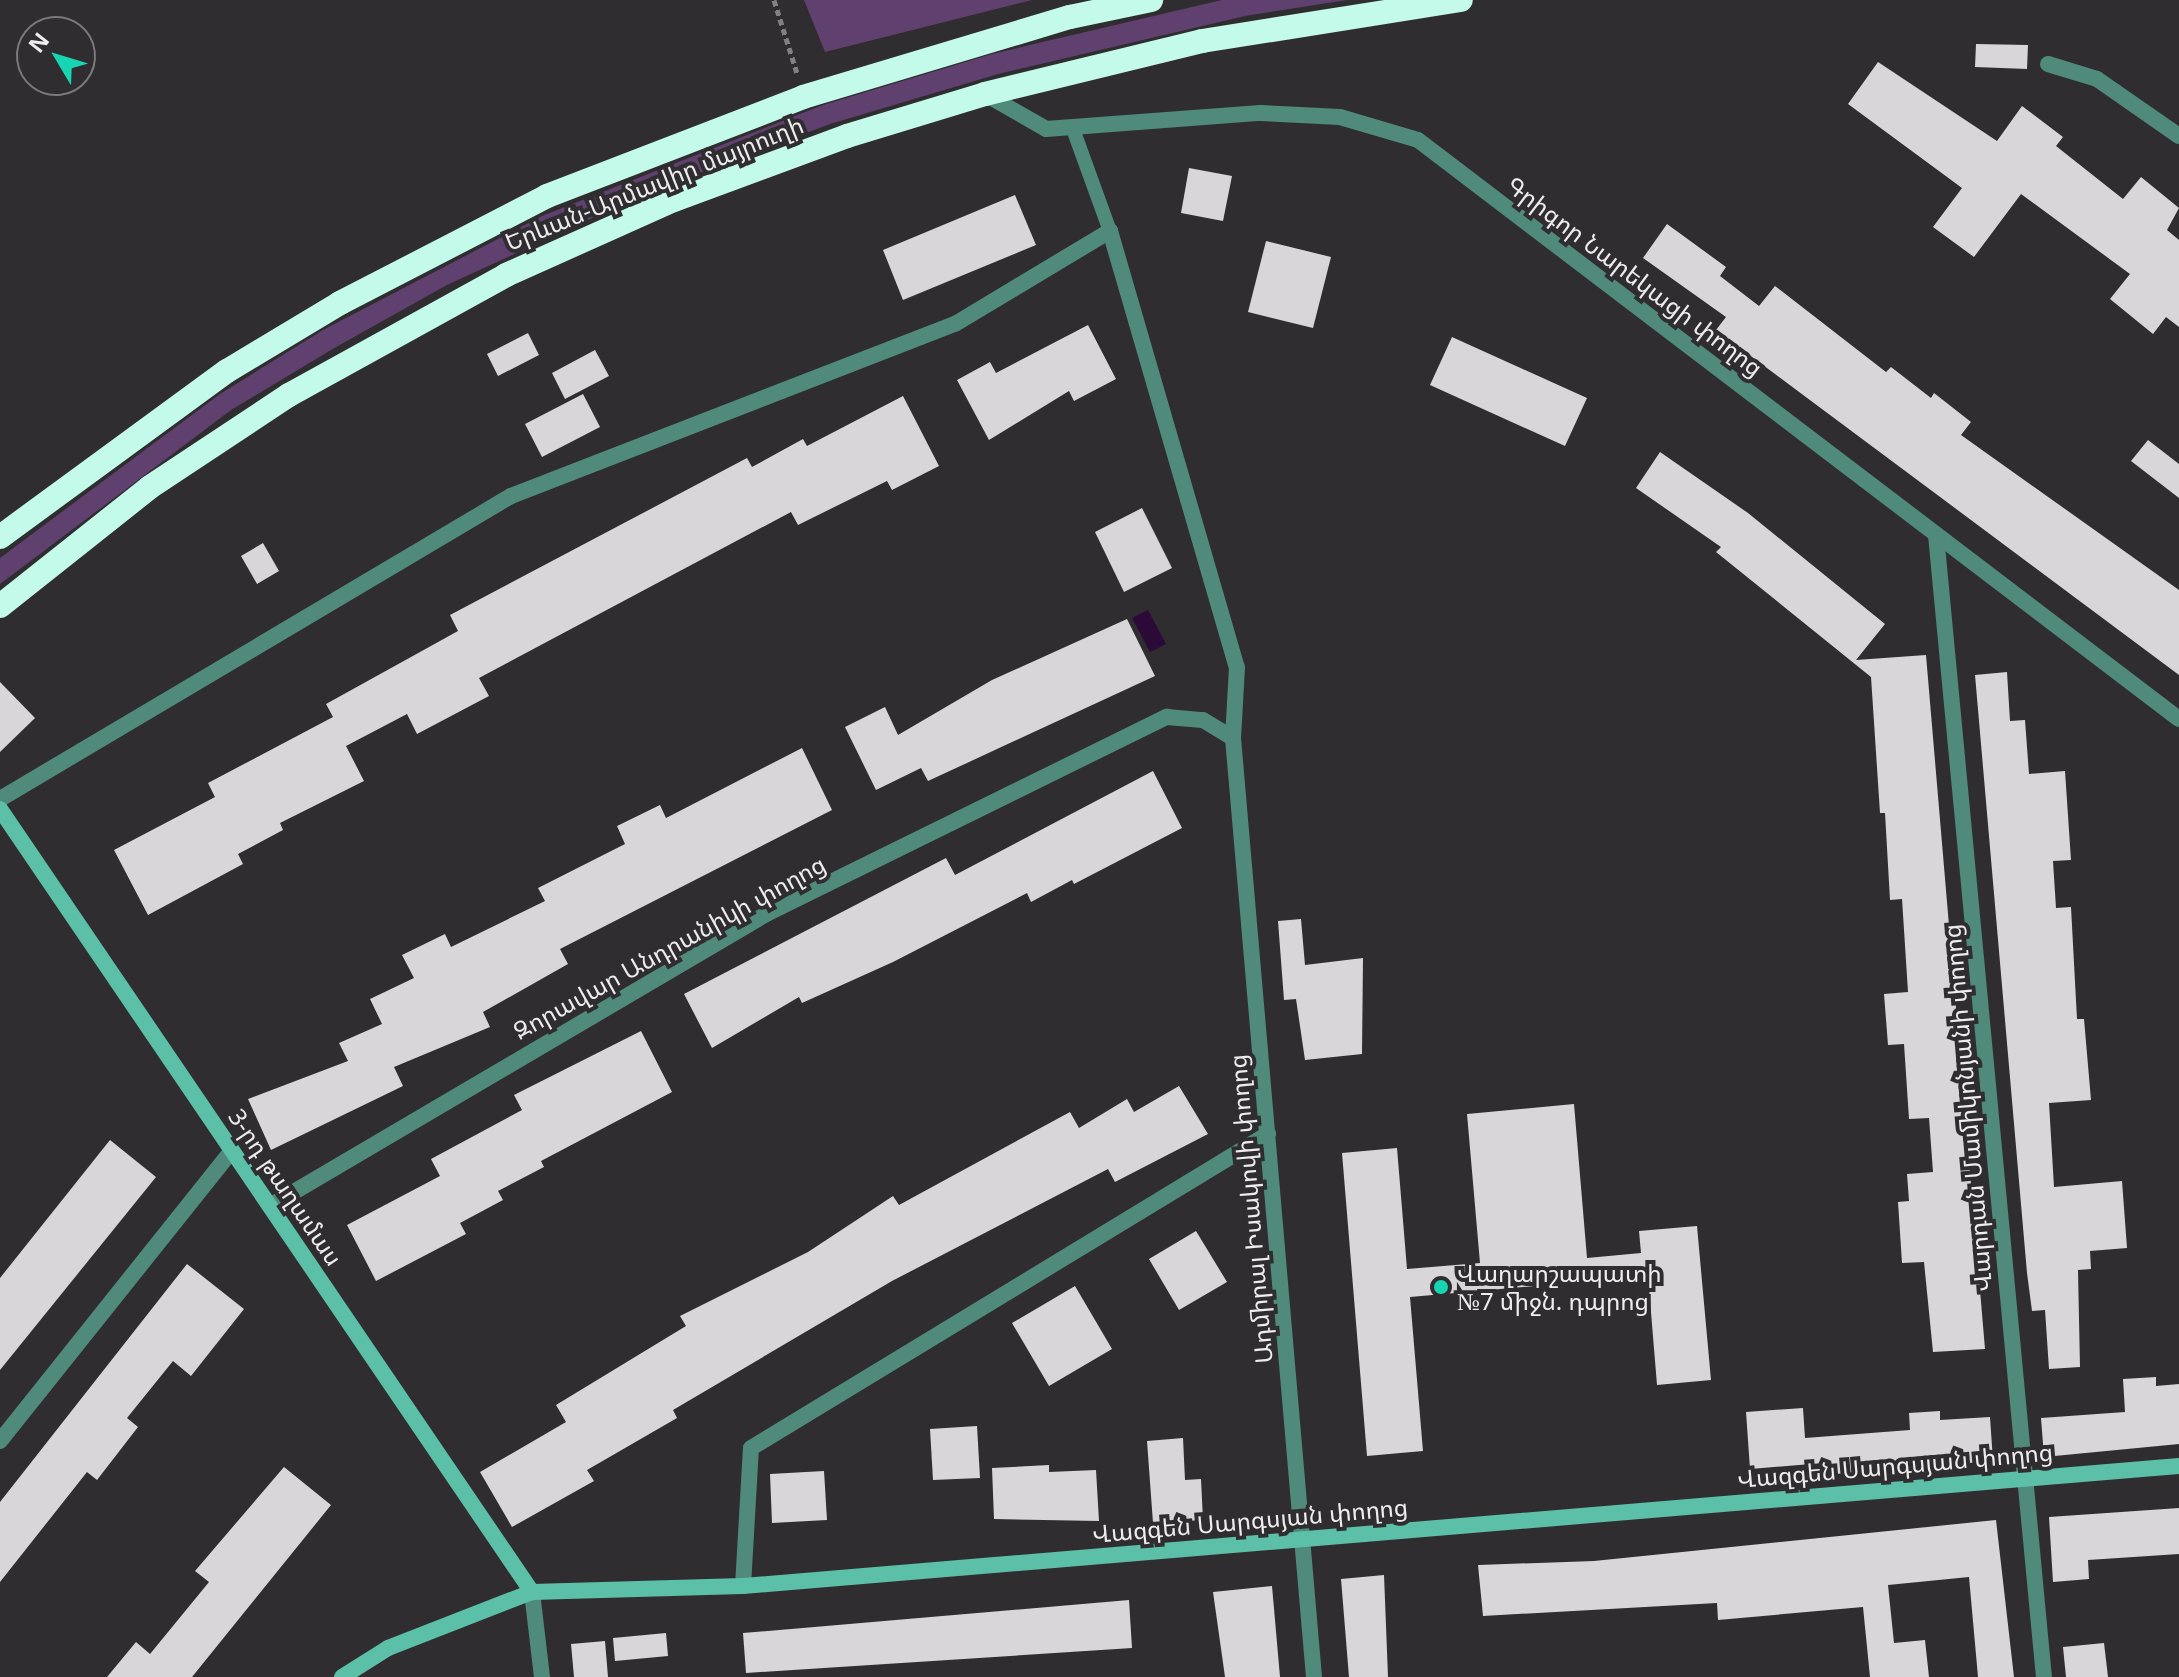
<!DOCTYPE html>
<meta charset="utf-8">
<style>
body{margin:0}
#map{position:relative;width:2179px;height:1677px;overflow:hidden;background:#2f2d30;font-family:Georgia,"Noto Sans Armenian",serif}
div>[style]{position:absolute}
.green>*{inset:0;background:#60406f}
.water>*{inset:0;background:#2b0a38}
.building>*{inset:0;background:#d9d6da}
.path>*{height:5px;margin-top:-2.5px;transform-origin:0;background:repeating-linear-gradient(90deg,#818082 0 6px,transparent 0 10px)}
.lane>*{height:14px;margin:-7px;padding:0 7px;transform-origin:7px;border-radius:7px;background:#4f8a7b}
.street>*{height:16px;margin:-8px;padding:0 8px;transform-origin:8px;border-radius:8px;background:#4f8a7b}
.secondary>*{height:16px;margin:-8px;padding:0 8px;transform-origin:8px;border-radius:8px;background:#5cbfa7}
.highway>*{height:24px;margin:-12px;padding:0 12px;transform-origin:12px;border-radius:12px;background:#c4faea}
.dots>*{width:22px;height:22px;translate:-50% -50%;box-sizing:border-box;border:4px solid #2f2d30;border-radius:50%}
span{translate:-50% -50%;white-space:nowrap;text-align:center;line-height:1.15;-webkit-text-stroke:8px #2f2d30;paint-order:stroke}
.street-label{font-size:24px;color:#edecee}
.poi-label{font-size:24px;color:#edecee}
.left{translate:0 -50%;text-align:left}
.north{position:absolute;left:16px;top:16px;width:80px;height:80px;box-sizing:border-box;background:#2f2d30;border:2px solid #7b797c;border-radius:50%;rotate:308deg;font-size:22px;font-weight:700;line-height:32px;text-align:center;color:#edecee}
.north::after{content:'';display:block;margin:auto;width:28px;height:36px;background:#17d5b3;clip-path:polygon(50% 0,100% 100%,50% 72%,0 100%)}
</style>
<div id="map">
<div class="green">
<div style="clip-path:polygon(804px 0,1032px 0,825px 52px)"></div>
<div style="clip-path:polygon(1222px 0,1347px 0,1245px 16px,998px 74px,830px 124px,644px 194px,447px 285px,336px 347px,231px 410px,0 584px,0 558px,220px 394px,323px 330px,542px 216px,823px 105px,992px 54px)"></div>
</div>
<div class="water">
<div style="clip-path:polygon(1148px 610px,1166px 644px,1150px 652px,1132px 618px)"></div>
</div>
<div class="building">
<div style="clip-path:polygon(1976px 44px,2028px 45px,2027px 69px,1975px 67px)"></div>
<div style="clip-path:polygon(1878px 62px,1997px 141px,2022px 106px,2063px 137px,2056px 146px,2123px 199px,2141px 177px,2179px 208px,2167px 230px,2179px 240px,2179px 327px,2166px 317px,2153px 334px,2110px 299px,2130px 274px,2021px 194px,1974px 257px,1933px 227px,1962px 188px,1848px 104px)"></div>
<div style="clip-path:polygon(1189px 168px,1232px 176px,1223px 221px,1181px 213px)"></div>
<div style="clip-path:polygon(1015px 195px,1036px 245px,903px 300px,883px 250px)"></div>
<div style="clip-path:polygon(1667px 224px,1726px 267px,1720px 276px,1759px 306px,1775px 286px,1886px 372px,1891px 367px,1931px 398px,1934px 393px,1971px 422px,1961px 435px,2179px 590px,2179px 675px,1716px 330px,1726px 317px,1643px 258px)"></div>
<div style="clip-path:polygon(1266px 241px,1331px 257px,1313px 328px,1248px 312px)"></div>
<div style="clip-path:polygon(1088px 325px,1116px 379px,1074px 401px,1069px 391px,989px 440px,957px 380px,990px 362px,996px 373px)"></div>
<div style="clip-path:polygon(528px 333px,539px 355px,498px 376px,487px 354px)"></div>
<div style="clip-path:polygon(1452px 337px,1587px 398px,1565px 446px,1430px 385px)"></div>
<div style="clip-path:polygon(595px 350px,609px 376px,565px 399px,552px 373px)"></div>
<div style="clip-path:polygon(583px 394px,600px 427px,542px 457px,525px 424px)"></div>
<div style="clip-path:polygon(903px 396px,939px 466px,892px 490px,887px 481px,798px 525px,791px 512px,479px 678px,489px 696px,417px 734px,407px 714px,346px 746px,364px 781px,280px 823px,283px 830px,238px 854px,243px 864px,148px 915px,114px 850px,215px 797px,208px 783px,333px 717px,326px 704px,458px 631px,450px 615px,747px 458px,752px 467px,803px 439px,807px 446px)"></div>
<div style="clip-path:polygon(2148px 440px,2179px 464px,2179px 498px,2131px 461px)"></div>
<div style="clip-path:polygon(1660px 452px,1748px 513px,1885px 624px,1856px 660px,1926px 655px,1985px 1349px,1933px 1352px,1924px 1262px,1902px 1263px,1898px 1202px,1909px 1201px,1907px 1174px,1933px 1172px,1929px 1118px,1909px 1119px,1904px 1044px,1888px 1045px,1884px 994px,1908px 992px,1902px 899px,1890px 900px,1885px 813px,1880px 813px,1871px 677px,1716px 552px,1721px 547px,1636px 488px)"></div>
<div style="clip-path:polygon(1142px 508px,1172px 568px,1124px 592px,1095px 532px)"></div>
<div style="clip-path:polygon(263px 543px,279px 571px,257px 584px,241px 556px)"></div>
<div style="clip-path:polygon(1127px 619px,1155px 676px,928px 781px,921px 768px,876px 790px,845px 727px,885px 707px,898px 735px,992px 680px)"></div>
<div style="clip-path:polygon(2007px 672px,2010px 721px,2025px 720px,2029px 774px,2065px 771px,2071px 860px,2053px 861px,2056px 908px,2071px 907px,2077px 1019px,2084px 1019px,2091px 1100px,2049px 1103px,2054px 1187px,2122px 1181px,2127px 1248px,2090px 1251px,2091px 1269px,2078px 1270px,2080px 1367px,2049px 1369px,2045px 1310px,2032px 1311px,2027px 1273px,1975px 675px)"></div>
<div style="clip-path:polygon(0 682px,35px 718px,0 752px)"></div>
<div style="clip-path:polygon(802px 748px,832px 810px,560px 949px,568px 964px,483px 1012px,490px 1027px,394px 1067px,403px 1086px,271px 1150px,248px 1099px,348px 1061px,339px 1043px,382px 1024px,370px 999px,414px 978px,402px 955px,445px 934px,451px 947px,545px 901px,538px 888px,625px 844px,617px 826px,660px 805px,666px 818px)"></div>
<div style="clip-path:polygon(1153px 771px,1182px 828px,1074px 884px,1072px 880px,1031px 902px,1027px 893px,893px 962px,802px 1003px,799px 997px,712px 1048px,684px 994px,946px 858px,955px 875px)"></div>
<div style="clip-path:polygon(1301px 919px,1305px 965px,1363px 958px,1362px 1054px,1305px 1060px,1296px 999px,1284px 1000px,1278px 921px)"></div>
<div style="clip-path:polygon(641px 1031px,672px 1092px,541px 1161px,544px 1167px,498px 1191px,503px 1200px,460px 1223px,466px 1234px,376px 1281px,347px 1225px,440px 1176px,431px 1159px,522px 1110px,514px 1095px)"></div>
<div style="clip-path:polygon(1179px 1086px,1208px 1134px,1115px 1182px,1108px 1169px,892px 1281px,673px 1410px,677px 1418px,587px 1470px,594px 1481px,512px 1527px,480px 1472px,566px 1422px,556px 1405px,686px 1326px,680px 1316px,808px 1252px,893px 1196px,899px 1205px,1070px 1112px,1079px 1128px,1127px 1099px,1134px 1112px)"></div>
<div style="clip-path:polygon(1574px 1104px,1587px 1258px,1641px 1253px,1639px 1231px,1697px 1226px,1711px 1380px,1657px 1385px,1648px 1276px,1410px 1297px,1423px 1451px,1367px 1456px,1342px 1153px,1397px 1148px,1407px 1269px,1480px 1263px,1467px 1114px)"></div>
<div style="clip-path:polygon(110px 1140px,156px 1177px,0 1370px,0 1278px)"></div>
<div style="clip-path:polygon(1196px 1231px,1227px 1282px,1179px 1310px,1149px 1259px)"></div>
<div style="clip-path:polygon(187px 1264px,244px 1309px,191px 1376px,173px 1361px,127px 1418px,138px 1427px,97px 1480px,87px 1472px,0 1582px,0 1502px)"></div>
<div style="clip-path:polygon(1075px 1286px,1112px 1349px,1049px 1386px,1012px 1323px)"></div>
<div style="clip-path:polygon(2156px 1377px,2156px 1386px,2179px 1384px,2179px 1444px,2044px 1457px,2041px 1418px,2125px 1412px,2123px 1379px)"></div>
<div style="clip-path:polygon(1803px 1408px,1805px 1438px,1910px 1430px,1909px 1413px,1940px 1411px,1940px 1420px,1990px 1417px,1993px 1461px,1823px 1475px,1823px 1463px,1750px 1469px,1746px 1412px)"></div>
<div style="clip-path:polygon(977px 1426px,980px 1478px,933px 1480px,930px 1429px)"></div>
<div style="clip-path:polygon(1183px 1438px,1185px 1480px,1201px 1479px,1203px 1520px,1153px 1523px,1147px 1441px)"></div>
<div style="clip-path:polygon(1049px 1465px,1049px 1472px,1096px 1470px,1099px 1521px,994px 1519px,992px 1468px)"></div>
<div style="clip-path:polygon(284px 1467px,331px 1505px,192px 1677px,107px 1677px,136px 1642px,150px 1654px,209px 1582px,195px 1571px)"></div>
<div style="clip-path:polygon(824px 1471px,827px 1520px,772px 1523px,770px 1474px)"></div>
<div style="clip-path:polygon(2179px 1508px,2179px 1554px,2088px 1560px,2089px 1579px,2053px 1582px,2049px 1517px)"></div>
<div style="clip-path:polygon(1996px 1520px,2014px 1677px,1978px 1677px,1969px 1577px,1888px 1585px,1894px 1643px,1925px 1640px,1929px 1677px,1870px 1677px,1863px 1607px,1718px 1620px,1717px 1603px,1483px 1616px,1478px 1565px,1594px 1561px)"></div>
<div style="clip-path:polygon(1384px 1575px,1388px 1677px,1349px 1677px,1341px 1579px)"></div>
<div style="clip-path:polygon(1272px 1586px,1280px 1677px,1225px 1677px,1213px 1592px)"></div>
<div style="clip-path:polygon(1129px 1600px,1132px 1648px,746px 1673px,743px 1633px)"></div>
<div style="clip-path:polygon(666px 1633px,668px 1656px,615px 1661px,613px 1638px)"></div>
<div style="clip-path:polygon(605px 1641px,608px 1677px,574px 1677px,571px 1644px)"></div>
<div style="clip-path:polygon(2104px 1643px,2108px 1677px,2066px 1677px,2063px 1647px)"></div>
</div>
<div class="path">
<div style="left:774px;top:0;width:77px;rotate:72.5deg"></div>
</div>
<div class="lane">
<div style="left:1073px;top:129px;width:109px;rotate:70.1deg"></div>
</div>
<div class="street">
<div style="left:2048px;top:64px;width:51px;rotate:17deg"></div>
<div style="left:2097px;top:79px;width:100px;rotate:34.8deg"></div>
<div style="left:985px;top:94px;width:70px;rotate:29.8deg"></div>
<div style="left:1046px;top:129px;width:215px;rotate:-4.3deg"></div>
<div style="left:1260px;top:113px;width:80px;rotate:2.9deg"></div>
<div style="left:1340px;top:117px;width:81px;rotate:16.4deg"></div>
<div style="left:1418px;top:140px;width:956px;rotate:37.27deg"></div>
<div style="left:1936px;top:535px;width:1147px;rotate:84.6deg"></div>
<div style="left:0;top:799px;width:594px;rotate:-30.67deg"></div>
<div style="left:511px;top:496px;width:476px;rotate:-21.2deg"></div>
<div style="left:955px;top:324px;width:181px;rotate:-31deg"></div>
<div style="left:1110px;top:231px;width:454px;rotate:73.8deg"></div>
<div style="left:1237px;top:667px;width:71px;rotate:93.2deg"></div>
<div style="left:1233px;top:738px;width:942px;rotate:85.07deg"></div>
<div style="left:270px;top:1206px;width:578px;rotate:-30.47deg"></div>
<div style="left:768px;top:913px;width:445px;rotate:-26.2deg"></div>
<div style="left:1167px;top:717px;width:36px;rotate:5deg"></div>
<div style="left:1203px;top:720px;width:35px;rotate:31deg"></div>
<div style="left:0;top:1441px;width:372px;rotate:-51.4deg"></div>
<div style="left:743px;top:1586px;width:138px;rotate:-86.7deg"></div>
<div style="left:751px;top:1448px;width:605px;rotate:-31.27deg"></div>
<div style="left:532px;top:1592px;width:86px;rotate:83.3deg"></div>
</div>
<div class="secondary">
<div style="left:0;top:809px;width:947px;rotate:55.81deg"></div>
<div style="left:342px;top:1677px;width:54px;rotate:-32.2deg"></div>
<div style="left:388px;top:1648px;width:155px;rotate:-21.3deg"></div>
<div style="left:532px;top:1592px;width:211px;rotate:-1.6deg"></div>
<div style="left:743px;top:1586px;width:1441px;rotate:-4.78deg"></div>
</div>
<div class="highway">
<div style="left:0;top:537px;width:281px;rotate:-36.2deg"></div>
<div style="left:227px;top:371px;width:132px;rotate:-31deg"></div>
<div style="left:340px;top:303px;width:233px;rotate:-27.3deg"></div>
<div style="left:547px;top:196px;width:274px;rotate:-21.1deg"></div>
<div style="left:803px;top:97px;width:279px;rotate:-16.7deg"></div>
<div style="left:1070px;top:17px;width:83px;rotate:-11.9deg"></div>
<div style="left:0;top:606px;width:191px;rotate:-38.4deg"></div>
<div style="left:150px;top:487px;width:167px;rotate:-33.5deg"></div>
<div style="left:289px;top:395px;width:248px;rotate:-28.9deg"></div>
<div style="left:506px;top:275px;width:184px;rotate:-24.1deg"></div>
<div style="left:674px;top:200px;width:184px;rotate:-20.3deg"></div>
<div style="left:847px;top:136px;width:144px;rotate:-16.9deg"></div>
<div style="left:985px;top:94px;width:223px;rotate:-13.7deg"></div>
<div style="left:1202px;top:41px;width:262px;rotate:-9deg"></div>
</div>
<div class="dots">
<div style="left:1441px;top:1287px;background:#17d5b3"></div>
</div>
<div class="street-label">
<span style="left:654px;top:183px;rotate:-22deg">Երևան-Արմավիր մայրուղի</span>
<span style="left:1635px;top:276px;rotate:37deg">Գրիգոր Նարեկացի փողոց</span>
<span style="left:669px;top:947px;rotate:-29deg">Զորավար Անդրանիկի փողոց</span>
<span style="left:1967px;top:1108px;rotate:-95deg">Վարդան Մամիկոնյանի փողոց</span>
<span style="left:286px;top:1187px;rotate:56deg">3-րդ թաղամաս</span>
<span style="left:1250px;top:1209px;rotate:-95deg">Ադմիրալ Իսակովի փողոց</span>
<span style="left:1895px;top:1465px;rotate:-5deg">Վազգեն Սարգսյան փողոց</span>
<span style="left:1250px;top:1520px;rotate:-5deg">Վազգեն Սարգսյան փողոց</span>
</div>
<div class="poi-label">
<span class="left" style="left:1457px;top:1287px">Վաղարշապատի<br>№7 միջն. դպրոց</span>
</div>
<div class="north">N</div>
</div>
